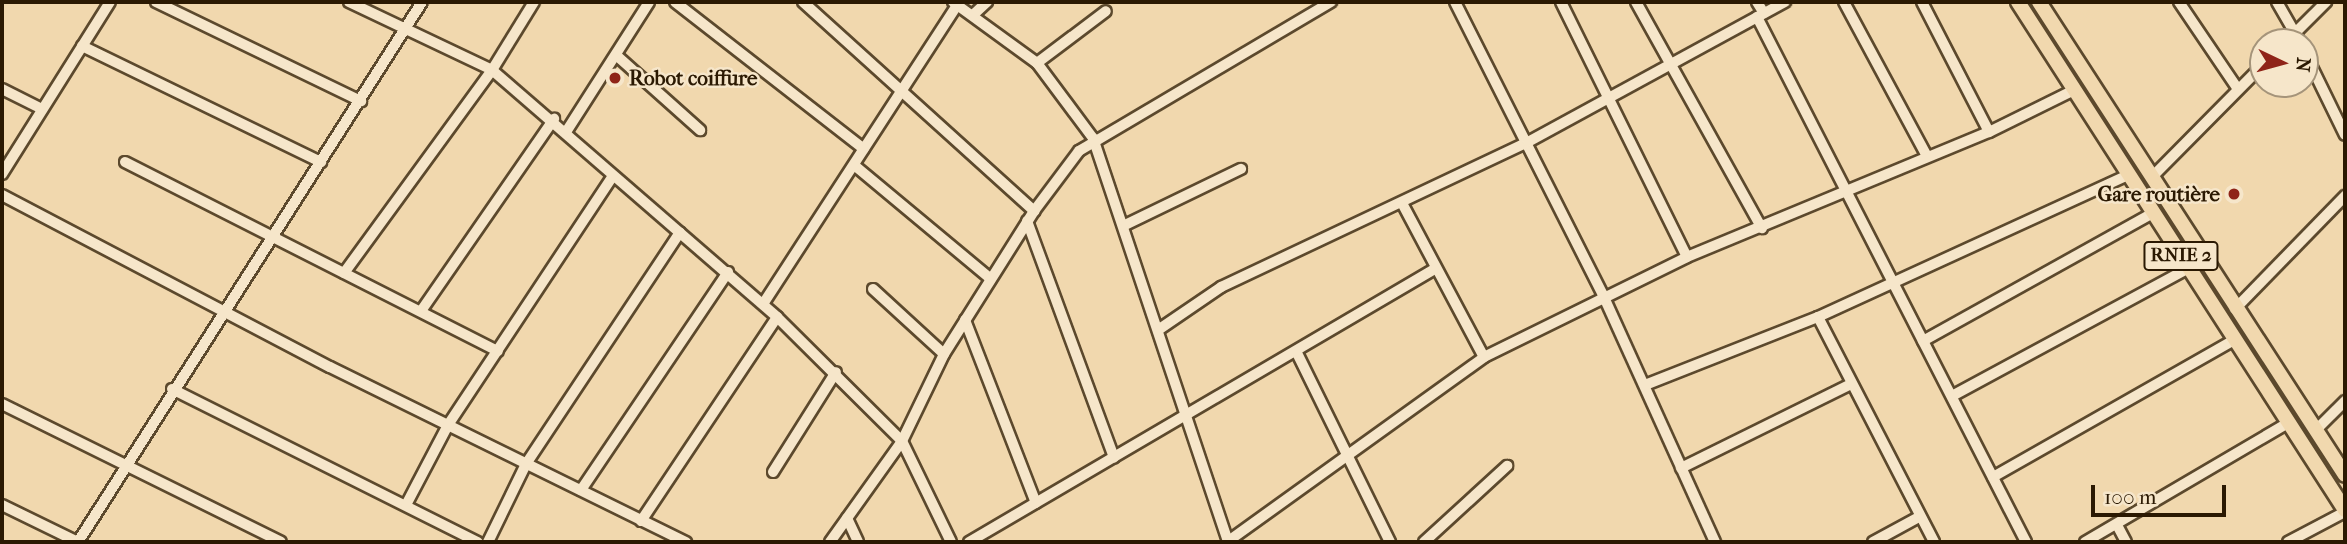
<!DOCTYPE html>
<meta charset="utf-8">
<style>
body{margin:0}
#map{position:relative;width:2347px;height:544px;overflow:hidden;background:#f1d8ae;font-family:"IM FELL French Canon",serif}
div>[style]{position:absolute}
.roads{filter:drop-shadow(2px 0 #5c492d) drop-shadow(-2px 0 #5c492d) drop-shadow(0 2px #5c492d) drop-shadow(0 -2px #5c492d)}
.minor>*{height:10px;margin:-5px;padding:0 5px;transform-origin:5px;border-radius:5px;background:#f6e6ca}
.primary>*{height:14px;margin:-7px;padding:0 7px;transform-origin:7px;border-radius:7px;background:#f1d8ae}
.dots>*{width:19px;height:19px;translate:-50% -50%;box-sizing:border-box;border:4px solid #f6e6ca;border-radius:50%}
span{translate:-50% -50%;white-space:nowrap;text-align:center;line-height:1.15;-webkit-text-stroke:5px #f6e6ca;paint-order:stroke}
.shield-label span{padding:2px 5px;background:#f6e6ca;border:2px solid;border-radius:5px;-webkit-text-stroke-width:0}
.shield-label{font-size:19px;color:#2b1902;font-weight:700}
.poi-label{font-size:21px;color:#2b1902;font-weight:700}
.left{translate:0 -50%;text-align:left}
.right{translate:-100% -50%;text-align:right}
.frame{position:absolute;inset:0;border:4px solid #2b1902;pointer-events:none}
.north{position:absolute;left:2249px;top:28px;width:70px;height:70px;box-sizing:border-box;background:#f6e6ca;border:2px solid #a5947a;border-radius:50%;rotate:95deg;font-size:19px;font-weight:700;line-height:28px;text-align:center;color:#2b1902}
.north::after{content:'';display:block;margin:auto;width:24px;height:32px;background:#8f2418;clip-path:polygon(50% 0,100% 100%,50% 72%,0 100%)}
.scale{position:absolute;left:2091px;top:485px;width:135px;height:32px;box-sizing:border-box;border:4px solid #2b1902;border-top:0;padding-left:9px;font-size:21px;line-height:24px;white-space:nowrap;color:#2b1902;-webkit-text-stroke:5px #f6e6ca;paint-order:stroke}
</style>
<div id="map">
<div class="roads">
<div class="minor">
<div style="left:156px;top:2px;width:228px;rotate:25.8deg"></div>
<div style="left:349px;top:2px;width:158px;rotate:25.4deg"></div>
<div style="left:492px;top:70px;width:377px;rotate:40.9deg"></div>
<div style="left:777px;top:317px;width:176px;rotate:44.8deg"></div>
<div style="left:902px;top:441px;width:112px;rotate:64.1deg"></div>
<div style="left:675px;top:2px;width:239px;rotate:37.9deg"></div>
<div style="left:803px;top:2px;width:312px;rotate:42.1deg"></div>
<div style="left:953px;top:2px;width:104px;rotate:36deg"></div>
<div style="left:1037px;top:63px;width:94px;rotate:53.3deg"></div>
<div style="left:1093px;top:138px;width:426px;rotate:71.5deg"></div>
<div style="left:1455px;top:2px;width:328px;rotate:63.2deg"></div>
<div style="left:1603px;top:295px;width:271px;rotate:65.6deg"></div>
<div style="left:1561px;top:2px;width:284px;rotate:63.7deg"></div>
<div style="left:1636px;top:2px;width:259px;rotate:60.9deg"></div>
<div style="left:1757px;top:2px;width:13px;rotate:58deg"></div>
<div style="left:1844px;top:2px;width:175px;rotate:61.7deg"></div>
<div style="left:1922px;top:2px;width:146px;rotate:62.7deg"></div>
<div style="left:2179px;top:2px;width:105px;rotate:55.9deg"></div>
<div style="left:2277px;top:2px;width:46px;rotate:60.1deg"></div>
<div style="left:974px;top:14px;width:18px;rotate:-43deg"></div>
<div style="left:1757px;top:17px;width:590px;rotate:62.87deg"></div>
<div style="left:2286px;top:42px;width:57px;rotate:-45deg"></div>
<div style="left:82px;top:46px;width:266px;rotate:25.9deg"></div>
<div style="left:2305px;top:53px;width:91px;rotate:64deg"></div>
<div style="left:616px;top:55px;width:113px;rotate:41.8deg"></div>
<div style="left:1037px;top:63px;width:86px;rotate:-37deg"></div>
<div style="left:2px;top:89px;width:45px;rotate:26.6deg"></div>
<div style="left:566px;top:132px;width:154px;rotate:-57.4deg"></div>
<div style="left:125px;top:162px;width:418px;rotate:26.9deg"></div>
<div style="left:854px;top:165px;width:178px;rotate:39.8deg"></div>
<div style="left:2px;top:174px;width:203px;rotate:-57.9deg"></div>
<div style="left:2153px;top:176px;width:156px;rotate:-45.3deg"></div>
<div style="left:2px;top:195px;width:370px;rotate:27.7deg"></div>
<div style="left:330px;top:367px;width:397px;rotate:26.2deg"></div>
<div style="left:1402px;top:203px;width:174px;rotate:62deg"></div>
<div style="left:1027px;top:221px;width:252px;rotate:69.8deg"></div>
<div style="left:1125px;top:225px;width:129px;rotate:-25.8deg"></div>
<div style="left:344px;top:273px;width:251px;rotate:-53.9deg"></div>
<div style="left:492px;top:70px;width:80px;rotate:-58.3deg"></div>
<div style="left:873px;top:289px;width:96px;rotate:42.5deg"></div>
<div style="left:763px;top:304px;width:356px;rotate:-57deg"></div>
<div style="left:2235px;top:309px;width:158px;rotate:-45.8deg"></div>
<div style="left:421px;top:311px;width:234px;rotate:-55.3deg"></div>
<div style="left:1818px;top:317px;width:253px;rotate:62.7deg"></div>
<div style="left:965px;top:320px;width:196px;rotate:68.8deg"></div>
<div style="left:1161px;top:328px;width:73px;rotate:-34.3deg"></div>
<div style="left:1221px;top:287px;width:340px;rotate:-25.3deg"></div>
<div style="left:1528px;top:142px;width:293px;rotate:-28.6deg"></div>
<div style="left:1923px;top:341px;width:263px;rotate:-29.1deg"></div>
<div style="left:1297px;top:353px;width:211px;rotate:63.8deg"></div>
<div style="left:1645px;top:385px;width:186px;rotate:-21.5deg"></div>
<div style="left:1818px;top:317px;width:341px;rotate:-24.6deg"></div>
<div style="left:172px;top:389px;width:342px;rotate:26.6deg"></div>
<div style="left:1952px;top:396px;width:269px;rotate:-28.4deg"></div>
<div style="left:2px;top:404px;width:311px;rotate:26.3deg"></div>
<div style="left:2316px;top:430px;width:41px;rotate:-45deg"></div>
<div style="left:1681px;top:468px;width:187px;rotate:-26.3deg"></div>
<div style="left:773px;top:472px;width:118px;rotate:-57.8deg"></div>
<div style="left:1993px;top:477px;width:277px;rotate:-29.6deg"></div>
<div style="left:581px;top:490px;width:263px;rotate:-56deg"></div>
<div style="left:2px;top:505px;width:85px;rotate:26deg"></div>
<div style="left:406px;top:505px;width:90px;rotate:-62.3deg"></div>
<div style="left:448px;top:425px;width:299px;rotate:-56.5deg"></div>
<div style="left:847px;top:518px;width:26px;rotate:65deg"></div>
<div style="left:641px;top:521px;width:245px;rotate:-56.3deg"></div>
<div style="left:2117px;top:525px;width:19px;rotate:62deg"></div>
<div style="left:78px;top:542px;width:640px;rotate:-57.5deg"></div>
<div style="left:488px;top:542px;width:87px;rotate:-64deg"></div>
<div style="left:526px;top:464px;width:278px;rotate:-56.4deg"></div>
<div style="left:830px;top:542px;width:124px;rotate:-54.5deg"></div>
<div style="left:902px;top:441px;width:97px;rotate:-64.2deg"></div>
<div style="left:944px;top:354px;width:169px;rotate:-57.8deg"></div>
<div style="left:1034px;top:211px;width:75px;rotate:-53.1deg"></div>
<div style="left:1079px;top:151px;width:293px;rotate:-30.6deg"></div>
<div style="left:969px;top:542px;width:538px;rotate:-30.38deg"></div>
<div style="left:1227px;top:542px;width:317px;rotate:-35.7deg"></div>
<div style="left:1484px;top:357px;width:226px;rotate:-26.2deg"></div>
<div style="left:1687px;top:257px;width:327px;rotate:-22.5deg"></div>
<div style="left:1989px;top:132px;width:95px;rotate:-26.3deg"></div>
<div style="left:1424px;top:542px;width:113px;rotate:-42.5deg"></div>
<div style="left:1873px;top:542px;width:52px;rotate:-28.5deg"></div>
<div style="left:2085px;top:542px;width:235px;rotate:-30.4deg"></div>
<div style="left:2288px;top:542px;width:64px;rotate:-27.8deg"></div>
</div>
<div class="primary">
<div style="left:2018px;top:2px;width:604px;rotate:57.23deg"></div>
<div style="left:2039px;top:2px;width:563px;rotate:57.1deg"></div>
</div>
</div>
<div class="dots">
<div style="left:615px;top:78px;background:#8f2418"></div>
<div style="left:2234px;top:194px;background:#8f2418"></div>
</div>
<div class="shield-label">
<span style="left:2181px;top:256px">RNIE 2</span>
</div>
<div class="poi-label">
<span class="left" style="left:629px;top:78px">Robot coiffure</span>
<span class="right" style="left:2220px;top:194px">Gare routière</span>
</div>
<div class="frame"></div>
<div class="north">N</div>
<div class="scale">100 m</div>
</div>
